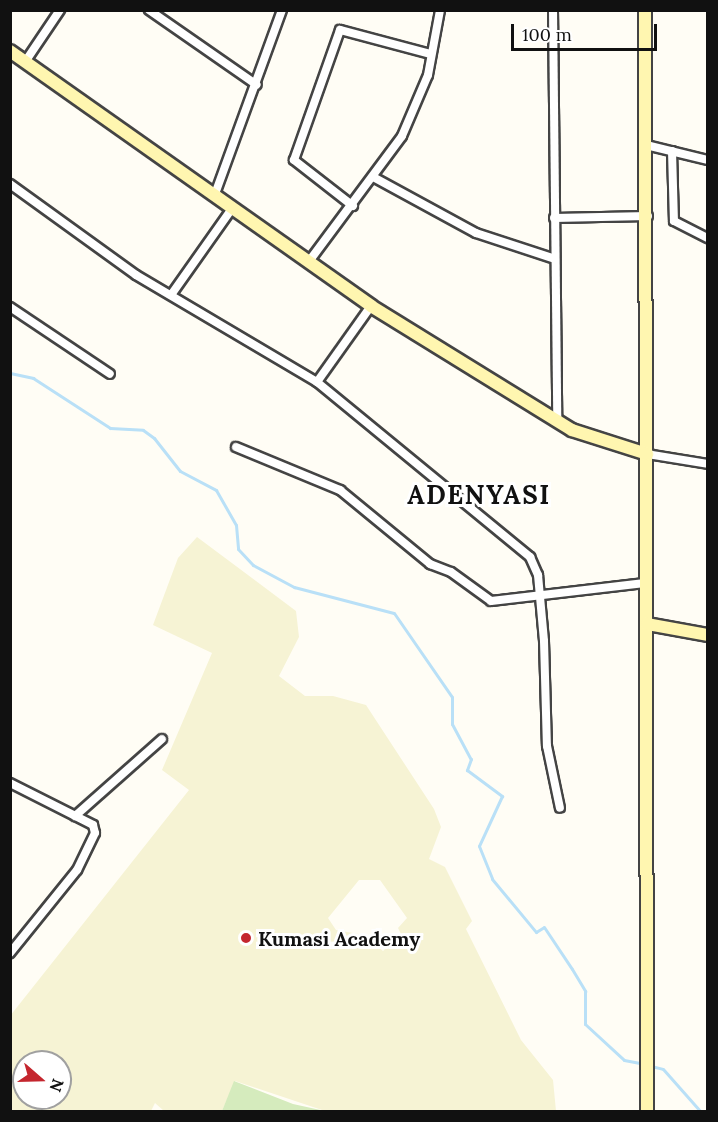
<!DOCTYPE html>
<style>
body{margin:0}
#map{position:relative;width:718px;height:1122px;overflow:hidden;background:#fffdf5;font-family:Lora,serif}
div>[style]{position:absolute}
.farmland>*{inset:0;background:#f6f3d4}
.green>*{inset:0;background:#d5ebbd}
.stream>*{height:3px;margin:-1.5px;padding:0 1.5px;transform-origin:1.5px;border-radius:1.5px;background:#b9e0f7}
.roads{filter:drop-shadow(2px 0 #444) drop-shadow(-2px 0 #444) drop-shadow(0 2px #444) drop-shadow(0 -2px #444)}
.street>*{height:8px;margin:-4px;padding:0 4px;transform-origin:4px;border-radius:4px;background:#fff}
.secondary>*{height:12px;margin:-6px;padding:0 6px;transform-origin:6px;border-radius:6px;background:#fff6b0}
.dots>*{width:16px;height:16px;translate:-50% -50%;box-sizing:border-box;border:3px solid #fff;border-radius:50%}
span{translate:-50% -50%;white-space:nowrap;text-align:center;line-height:1.15;-webkit-text-stroke:6px #fff;paint-order:stroke}
.poi-label{font-size:20px;color:#111;font-weight:700}
.left{translate:0 -50%;text-align:left}
.district-label{font-size:26px;color:#111;font-weight:700;letter-spacing:1.5px}
.frame{position:absolute;inset:0;border:12px solid #111;pointer-events:none}
.north{position:absolute;left:12px;top:1050px;width:60px;height:60px;box-sizing:border-box;background:#fff;border:2px solid #a0a0a0;border-radius:50%;rotate:110deg;font-size:16px;font-weight:700;line-height:24px;text-align:center;color:#111}
.north::after{content:'';display:block;margin:auto;width:21px;height:27px;background:#c4262e;clip-path:polygon(50% 0,100% 100%,50% 72%,0 100%)}
.scale{position:absolute;left:511px;top:24px;width:146px;height:27px;box-sizing:border-box;border:3px solid #111;border-top:0;padding-left:8px;font-size:18px;line-height:21px;white-space:nowrap;color:#111;-webkit-text-stroke:4px #fff;paint-order:stroke}
</style>
<div id="map">
<div class="farmland">
<div style="clip-path:polygon(evenodd,197px 537px,296px 611px,299px 637px,279px 676px,305px 696px,333px 696px,366px 705px,434px 809px,441px 827px,429px 859px,445px 867px,472px 921px,466px 929px,521px 1040px,553px 1080px,556px 1111px,325px 1111px,235px 1081px,222px 1111px,164px 1111px,155px 1103px,151px 1111px,11px 1111px,10px 1016px,189px 790px,162px 770px,212px 653px,153px 625px,178px 558px,197px 537px,359px 880px,380px 880px,407px 918px,398px 928px,401px 934px,383px 951px,364px 935px,336px 930px,328px 918px,359px 880px,197px 537px,24px 1062px,60px 1062px,60px 1098px,24px 1098px,24px 1062px)"></div>
</div>
<div class="green">
<div style="clip-path:polygon(234px 1081px,293px 1104px,325px 1111px,222px 1111px)"></div>
</div>
<div class="stream">
<div style="left:10px;top:373px;width:24px;rotate:12deg"></div>
<div style="left:33px;top:378px;width:92px;rotate:33deg"></div>
<div style="left:110px;top:428px;width:33px;rotate:3deg"></div>
<div style="left:143px;top:430px;width:14px;rotate:36deg"></div>
<div style="left:154px;top:438px;width:42px;rotate:51.8deg"></div>
<div style="left:180px;top:471px;width:41px;rotate:27.8deg"></div>
<div style="left:216px;top:490px;width:40px;rotate:60.3deg"></div>
<div style="left:236px;top:525px;width:24px;rotate:85deg"></div>
<div style="left:238px;top:549px;width:22px;rotate:47deg"></div>
<div style="left:253px;top:565px;width:47px;rotate:28.2deg"></div>
<div style="left:294px;top:587px;width:103px;rotate:14.6deg"></div>
<div style="left:394px;top:613px;width:102px;rotate:55.4deg"></div>
<div style="left:452px;top:697px;width:27px;rotate:90deg"></div>
<div style="left:452px;top:724px;width:40px;rotate:62deg"></div>
<div style="left:471px;top:759px;width:12px;rotate:110deg"></div>
<div style="left:467px;top:770px;width:44px;rotate:36.6deg"></div>
<div style="left:502px;top:796px;width:55px;rotate:114.7deg"></div>
<div style="left:479px;top:846px;width:35px;rotate:68deg"></div>
<div style="left:492px;top:879px;width:69px;rotate:50.3deg"></div>
<div style="left:536px;top:932px;width:9px;rotate:-32deg"></div>
<div style="left:544px;top:927px;width:50px;rotate:56.3deg"></div>
<div style="left:572px;top:969px;width:26px;rotate:59deg"></div>
<div style="left:585px;top:991px;width:33px;rotate:90deg"></div>
<div style="left:585px;top:1024px;width:53px;rotate:42.7deg"></div>
<div style="left:624px;top:1060px;width:20px;rotate:11deg"></div>
<div style="left:651px;top:1066px;width:12px;rotate:14deg"></div>
<div style="left:663px;top:1069px;width:57px;rotate:48.5deg"></div>
</div>
<div class="roads">
<div class="street">
<div style="left:149px;top:10px;width:131px;rotate:34.8deg"></div>
<div style="left:553px;top:10px;width:412px;rotate:89.4deg"></div>
<div style="left:25px;top:62px;width:63px;rotate:-56.1deg"></div>
<div style="left:646px;top:145px;width:64px;rotate:13.6deg"></div>
<div style="left:672px;top:151px;width:70px;rotate:88.4deg"></div>
<div style="left:674px;top:221px;width:38px;rotate:27deg"></div>
<div style="left:375px;top:178px;width:115px;rotate:28.6deg"></div>
<div style="left:476px;top:233px;width:83px;rotate:18.2deg"></div>
<div style="left:10px;top:184px;width:155px;rotate:35.8deg"></div>
<div style="left:136px;top:275px;width:210px;rotate:30.6deg"></div>
<div style="left:317px;top:382px;width:276px;rotate:39.4deg"></div>
<div style="left:530px;top:557px;width:20px;rotate:66deg"></div>
<div style="left:538px;top:575px;width:66px;rotate:84.8deg"></div>
<div style="left:544px;top:641px;width:105px;rotate:88.4deg"></div>
<div style="left:547px;top:746px;width:63px;rotate:78.2deg"></div>
<div style="left:215px;top:194px;width:196px;rotate:-70deg"></div>
<div style="left:353px;top:206px;width:75px;rotate:-142.1deg"></div>
<div style="left:294px;top:160px;width:138px;rotate:-70.5deg"></div>
<div style="left:340px;top:30px;width:94px;rotate:14.8deg"></div>
<div style="left:554px;top:218px;width:94px;rotate:-1.2deg"></div>
<div style="left:310px;top:260px;width:154px;rotate:-53.4deg"></div>
<div style="left:402px;top:136px;width:66px;rotate:-66.9deg"></div>
<div style="left:428px;top:75px;width:66px;rotate:-79.5deg"></div>
<div style="left:171px;top:295px;width:108px;rotate:-54.8deg"></div>
<div style="left:10px;top:307px;width:120px;rotate:33.8deg"></div>
<div style="left:317px;top:382px;width:93px;rotate:-54.6deg"></div>
<div style="left:236px;top:447px;width:113px;rotate:22.5deg"></div>
<div style="left:340px;top:490px;width:117px;rotate:39.4deg"></div>
<div style="left:430px;top:564px;width:22px;rotate:21deg"></div>
<div style="left:451px;top:572px;width:49px;rotate:35.9deg"></div>
<div style="left:491px;top:601px;width:155px;rotate:-6.7deg"></div>
<div style="left:647px;top:454px;width:62px;rotate:9.3deg"></div>
<div style="left:10px;top:783px;width:93px;rotate:26.8deg"></div>
<div style="left:93px;top:825px;width:8px;rotate:76deg"></div>
<div style="left:95px;top:833px;width:41px;rotate:115.9deg"></div>
<div style="left:77px;top:870px;width:107px;rotate:128.9deg"></div>
<div style="left:75px;top:816px;width:116px;rotate:-41.5deg"></div>
</div>
<div class="secondary">
<div style="left:645px;top:10px;width:1102px;rotate:89.9deg"></div>
<div style="left:10px;top:51px;width:442px;rotate:35.2deg"></div>
<div style="left:371px;top:306px;width:236px;rotate:31.7deg"></div>
<div style="left:572px;top:430px;width:79px;rotate:17.7deg"></div>
<div style="left:647px;top:624px;width:62px;rotate:10.2deg"></div>
</div>
</div>
<div class="dots">
<div style="left:246px;top:938px;background:#c4262e"></div>
</div>
<div class="poi-label">
<span class="left" style="left:258px;top:938px">Kumasi Academy</span>
</div>
<div class="district-label">
<span style="left:479px;top:495px">ADENYASI</span>
</div>
<div class="frame"></div>
<div class="north">N</div>
<div class="scale">100 m</div>
</div>
